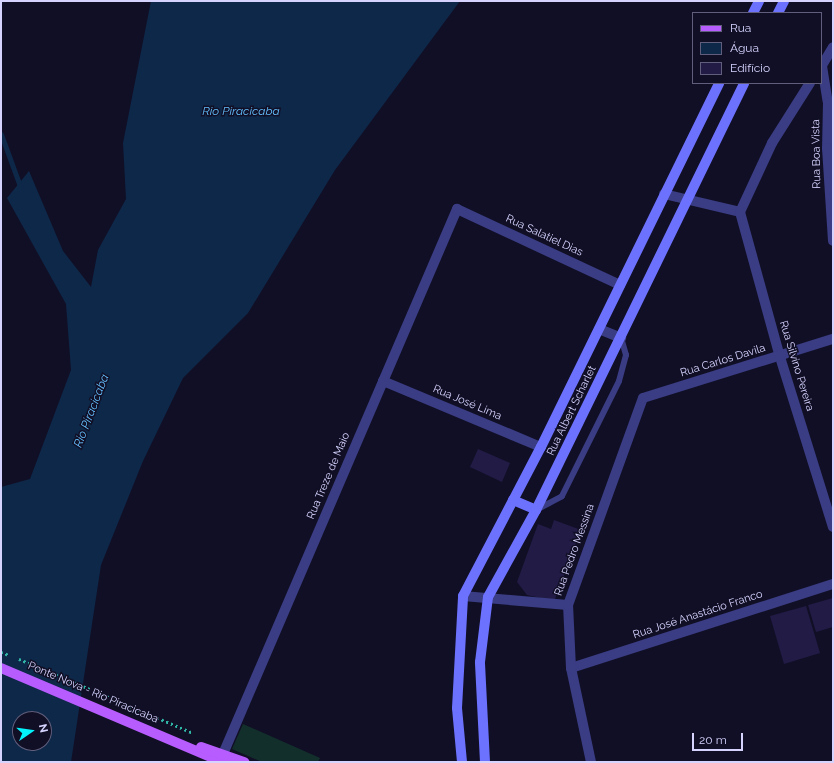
<!DOCTYPE html>
<meta charset="utf-8">
<style>
body{margin:0}
#map{position:relative;width:834px;height:763px;overflow:hidden;background:#110f25;font-family:Raleway,sans-serif}
div>[style]{position:absolute}
.green>*{inset:0;background:#122f2c}
.water>*{inset:0;background:#0e284a}
.stream>*{height:5px;margin:-2.5px;padding:0 2.5px;transform-origin:2.5px;border-radius:2.5px;background:#0e284a}
.building>*{inset:0;background:#211b46}
.path>*{height:2.5px;margin-top:-1.25px;transform-origin:0;background:repeating-linear-gradient(90deg,#30b6a6 0 2px,transparent 0 5px)}
.service>*{height:6px;margin:-3px;padding:0 3px;transform-origin:3px;border-radius:3px;background:#3a3c84}
.minor>*{height:10px;margin:-5px;padding:0 5px;transform-origin:5px;border-radius:5px;background:#3a3c84}
.secondary>*{height:10px;margin:-5px;padding:0 5px;transform-origin:5px;border-radius:5px;background:#6c71fe}
.primary>*{height:10px;margin:-5px;padding:0 5px;transform-origin:5px;border-radius:5px;background:#b75cfe}
span{translate:-50% -50%;white-space:nowrap;text-align:center;line-height:1.15;-webkit-text-stroke:3px #110f25;paint-order:stroke}
.street-label{font-size:11px;color:#d6d4ff}
.water-label{font-size:12px;color:#63bffe;font-style:italic}
.frame{position:absolute;inset:0;border:2px solid #d6d4ff;pointer-events:none}
.legend{position:absolute;left:692px;top:12px;width:130px;height:72px;box-sizing:border-box;background:#110f25;border:1px solid #605e7c;margin:0;padding:5px 7px;list-style:none;font-size:12px;color:#d6d4ff}
.legend li{display:flex;align-items:center;gap:8px;height:20px}
.legend b{width:20px;border:1px solid #605e7c}
.north{position:absolute;left:12px;top:711px;width:40px;height:40px;box-sizing:border-box;background:#110f25;border:1px solid #605e7c;border-radius:50%;rotate:77deg;font-size:11px;font-weight:700;line-height:16px;text-align:center;color:#d6d4ff}
.north::after{content:'';display:block;margin:auto;width:14px;height:18px;background:#02f3fc;clip-path:polygon(50% 0,100% 100%,50% 72%,0 100%)}
.scale{position:absolute;left:692px;top:733px;width:51px;height:18px;box-sizing:border-box;border:2px solid #d6d4ff;border-top:0;padding-left:5px;font-size:12px;line-height:14px;white-space:nowrap;color:#d6d4ff;-webkit-text-stroke:3px #110f25;paint-order:stroke}
</style>
<div id="map">
<div class="green">
<div style="clip-path:polygon(243px 724px,320px 758px,318px 762px,262px 762px,232px 749px)"></div>
</div>
<div class="water">
<div style="clip-path:polygon(evenodd,151px 1px,460px 1px,335px 170px,248px 313px,183px 378px,143px 461px,101px 565px,71px 762px,1px 762px,1px 487px,30px 479px,71px 370px,66px 304px,7px 198px,29px 171px,63px 251px,91px 287px,98px 250px,126px 199px,123px 143px,151px 1px,20px 719px,44px 719px,44px 743px,20px 743px,20px 719px)"></div>
</div>
<div class="stream">
<div style="left:1px;top:134px;width:59px;rotate:70deg"></div>
</div>
<div class="building">
<div style="clip-path:polygon(478px 449px,510px 463px,502px 482px,470px 467px)"></div>
<div style="clip-path:polygon(554px 520px,581px 530px,555px 599px,549px 600px,527px 595px,517px 582px,538px 524px,551px 529px)"></div>
<div style="clip-path:polygon(833px 598px,833px 627px,816px 632px,808px 605px)"></div>
<div style="clip-path:polygon(806px 606px,820px 653px,784px 664px,770px 616px)"></div>
</div>
<div class="path">
<div style="left:1px;top:652px;width:9px;rotate:21deg"></div>
<div style="left:19px;top:659px;width:189px;rotate:23deg"></div>
</div>
<div class="service">
<div style="left:538px;top:509px;width:27px;rotate:-28deg"></div>
<div style="left:562px;top:496px;width:128px;rotate:-63.6deg"></div>
<div style="left:619px;top:381px;width:27px;rotate:-75deg"></div>
<div style="left:626px;top:355px;width:18px;rotate:-106deg"></div>
</div>
<div class="minor">
<div style="left:822px;top:66px;width:36px;rotate:81deg"></div>
<div style="left:828px;top:102px;width:46px;rotate:91.2deg"></div>
<div style="left:827px;top:148px;width:93px;rotate:86.3deg"></div>
<div style="left:821px;top:67px;width:23px;rotate:-59deg"></div>
<div style="left:664px;top:194px;width:78px;rotate:13.3deg"></div>
<div style="left:740px;top:212px;width:150px;rotate:74.6deg"></div>
<div style="left:780px;top:357px;width:178px;rotate:72.7deg"></div>
<div style="left:740px;top:212px;width:76px;rotate:-65.1deg"></div>
<div style="left:772px;top:143px;width:71px;rotate:-57.7deg"></div>
<div style="left:599px;top:329px;width:24px;rotate:22deg"></div>
<div style="left:383px;top:381px;width:171px;rotate:22.7deg"></div>
<div style="left:463px;top:596px;width:105px;rotate:4.9deg"></div>
<div style="left:571px;top:668px;width:275px;rotate:-17.8deg"></div>
<div style="left:220px;top:761px;width:601px;rotate:-66.76deg"></div>
<div style="left:457px;top:209px;width:180px;rotate:25deg"></div>
<div style="left:591px;top:762px;width:96px;rotate:-102deg"></div>
<div style="left:571px;top:668px;width:63px;rotate:-92.7deg"></div>
<div style="left:568px;top:605px;width:220px;rotate:-70.1deg"></div>
<div style="left:643px;top:398px;width:199px;rotate:-17.3deg"></div>
</div>
<div class="secondary">
<div style="left:753px;top:13px;width:13px;rotate:-63deg"></div>
<div style="left:778px;top:13px;width:13px;rotate:-63deg"></div>
<div style="left:513px;top:500px;width:25px;rotate:23deg"></div>
<div style="left:462px;top:762px;width:54px;rotate:-95.3deg"></div>
<div style="left:457px;top:708px;width:112px;rotate:-86.9deg"></div>
<div style="left:463px;top:596px;width:168px;rotate:-62.4deg"></div>
<div style="left:541px;top:447px;width:405px;rotate:-63.9deg"></div>
<div style="left:485px;top:762px;width:100px;rotate:-92.9deg"></div>
<div style="left:480px;top:662px;width:65px;rotate:-83deg"></div>
<div style="left:488px;top:597px;width:99px;rotate:-61.1deg"></div>
<div style="left:536px;top:510px;width:475px;rotate:-64deg"></div>
</div>
<div class="primary">
<div style="left:1px;top:668px;width:240px;rotate:23deg"></div>
<div style="left:201px;top:747px;width:46px;rotate:19.2deg"></div>
</div>
<div class="street-label">
<span style="left:817px;top:154px;rotate:-91deg">Rua Boa Vista</span>
<span style="left:544px;top:236px;rotate:25deg">Rua Salatiel Dias</span>
<span style="left:723px;top:361px;rotate:-17deg">Rua Carlos Davila</span>
<span style="left:796px;top:366px;rotate:73deg">Rua Silvino Pereira</span>
<span style="left:467px;top:403px;rotate:23deg">Rua José Lima</span>
<span style="left:572px;top:411px;rotate:-64deg">Rua Albert Scharlet</span>
<span style="left:329px;top:476px;rotate:-67deg">Rua Treze de Maio</span>
<span style="left:575px;top:550px;rotate:-70deg">Rua Pedro Messina</span>
<span style="left:698px;top:615px;rotate:-18deg">Rua José Anastácio Franco</span>
<span style="left:93px;top:693px;rotate:23deg">Ponte Nova - Rio Piracicaba</span>
</div>
<div class="water-label">
<span style="left:241px;top:112px">Rio Piracicaba</span>
<span style="left:92px;top:411px;rotate:-69deg">Rio Piracicaba</span>
</div>
<div class="frame"></div>
<ul class="legend">
<li><b style="height:5px;background:#b75cfe"></b>Rua</li>
<li><b style="height:11px;background:#0e284a"></b>Água</li>
<li><b style="height:11px;background:#211b46"></b>Edifício</li>
</ul>
<div class="north">N</div>
<div class="scale">20 m</div>
</div>
